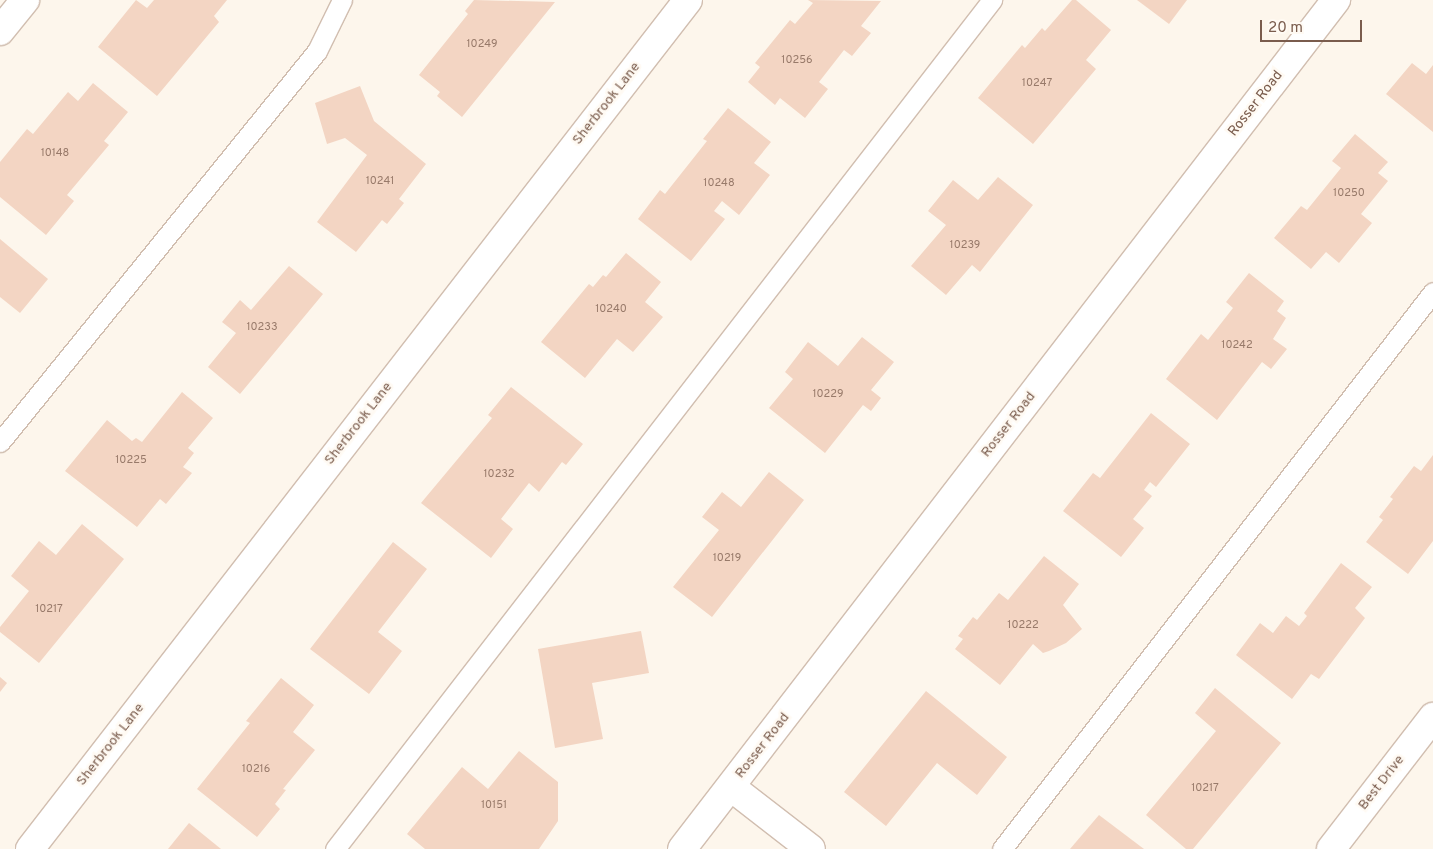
<!DOCTYPE html>
<style>
body{margin:0}
#map{position:relative;width:1433px;height:849px;overflow:hidden;background:#fdf6ec;font-family:Overpass,sans-serif}
div>[style]{position:absolute}
.building>*{inset:0;background:#f3d5c3}
.roads{filter:drop-shadow(1px 0 #d1beb0) drop-shadow(-1px 0 #d1beb0) drop-shadow(0 1px #d1beb0) drop-shadow(0 -1px #d1beb0)}
.service>*{height:19px;margin:-9.5px;padding:0 9.5px;transform-origin:9.5px;border-radius:9.5px;background:#fff}
.minor>*{height:28px;margin:-14px;padding:0 14px;transform-origin:14px;border-radius:14px;background:#fff}
span{translate:-50% -50%;white-space:nowrap;text-align:center;line-height:1.15;-webkit-text-stroke:5px #fffaf3;paint-order:stroke}
.number-label{font-size:11px;color:#987a6a}
.number-label span{-webkit-text-stroke-width:0}
.street-label{font-size:14px;color:#7a5c4d}
.scale{position:absolute;left:1260px;top:20px;width:102px;height:22px;box-sizing:border-box;border:2px solid #7a5c4d;border-top:0;padding-left:6px;font-size:15px;line-height:18px;white-space:nowrap;color:#7a5c4d;-webkit-text-stroke:4px #fffaf3;paint-order:stroke}
</style>
<div id="map">
<div class="building">
<div style="clip-path:polygon(136px 0,147px 8px,154px 0,227px 0,214px 16px,219px 22px,157px 96px,98px 47px)"></div>
<div style="clip-path:polygon(474px 0,555px 2px,462px 117px,437px 96px,440px 92px,419px 75px,468px 14px,465px 11px)"></div>
<div style="clip-path:polygon(808px 0,881px 1px,861px 26px,871px 33px,852px 56px,844px 50px,819px 82px,828px 89px,805px 118px,780px 98px,775px 105px,748px 82px,760px 67px,755px 63px,790px 20px,795px 24px,813px 3px)"></div>
<div style="clip-path:polygon(1072px 0,1076px 0,1111px 30px,1086px 60px,1096px 69px,1033px 144px,978px 98px,1022px 45px,1025px 48px,1042px 28px,1045px 31px)"></div>
<div style="clip-path:polygon(1137px 0,1187px 0,1169px 24px)"></div>
<div style="clip-path:polygon(1412px 63px,1426px 74px,1433px 65px,1433px 132px,1386px 94px)"></div>
<div style="clip-path:polygon(93px 83px,128px 112px,104px 141px,109px 145px,67px 195px,74px 201px,46px 235px,0 197px,0 162px,27px 129px,33px 134px,68px 92px,78px 101px)"></div>
<div style="clip-path:polygon(360px 86px,374px 121px,426px 164px,399px 199px,404px 203px,387px 224px,382px 220px,356px 252px,317px 222px,367px 155px,345px 138px,327px 144px,315px 103px)"></div>
<div style="clip-path:polygon(728px 108px,771px 142px,754px 163px,770px 175px,739px 215px,722px 201px,714px 211px,725px 219px,691px 261px,638px 219px,660px 190px,665px 194px,707px 141px,703px 139px)"></div>
<div style="clip-path:polygon(1355px 134px,1388px 162px,1378px 173px,1388px 181px,1361px 214px,1372px 223px,1339px 263px,1326px 252px,1311px 269px,1274px 238px,1301px 206px,1307px 210px,1341px 168px,1332px 161px)"></div>
<div style="clip-path:polygon(998px 177px,1033px 205px,980px 272px,972px 265px,946px 295px,911px 266px,946px 225px,928px 211px,953px 180px,978px 200px)"></div>
<div style="clip-path:polygon(0 239px,48px 279px,20px 313px,0 297px)"></div>
<div style="clip-path:polygon(626px 253px,661px 282px,645px 302px,663px 317px,633px 352px,617px 339px,585px 378px,541px 342px,589px 284px,593px 287px,603px 275px,606px 277px)"></div>
<div style="clip-path:polygon(289px 266px,323px 294px,240px 394px,208px 367px,236px 333px,222px 322px,240px 300px,251px 310px)"></div>
<div style="clip-path:polygon(1249px 273px,1284px 301px,1277px 311px,1286px 318px,1273px 339px,1287px 349px,1271px 369px,1262px 362px,1217px 420px,1166px 379px,1201px 334px,1208px 340px,1233px 308px,1226px 302px)"></div>
<div style="clip-path:polygon(862px 337px,894px 362px,871px 390px,881px 398px,871px 411px,863px 405px,825px 453px,769px 408px,793px 379px,785px 372px,808px 342px,838px 366px)"></div>
<div style="clip-path:polygon(511px 387px,583px 444px,566px 465px,562px 462px,539px 492px,529px 483px,501px 519px,513px 529px,491px 558px,421px 503px,492px 418px,488px 415px)"></div>
<div style="clip-path:polygon(182px 392px,213px 418px,188px 448px,194px 453px,183px 467px,192px 473px,166px 504px,160px 499px,137px 527px,65px 471px,107px 420px,132px 441px,136px 438px,142px 442px)"></div>
<div style="clip-path:polygon(1151px 413px,1190px 444px,1156px 487px,1150px 482px,1144px 490px,1152px 496px,1133px 519px,1144px 528px,1121px 557px,1063px 511px,1093px 473px,1100px 478px)"></div>
<div style="clip-path:polygon(1433px 455px,1433px 541px,1408px 574px,1366px 542px,1383px 520px,1379px 517px,1393px 499px,1390px 497px,1414px 466px,1421px 471px)"></div>
<div style="clip-path:polygon(769px 472px,804px 500px,712px 617px,673px 587px,719px 530px,702px 517px,722px 492px,741px 507px)"></div>
<div style="clip-path:polygon(82px 524px,124px 559px,39px 663px,0 632px,0 627px,29px 591px,11px 576px,39px 541px,56px 555px)"></div>
<div style="clip-path:polygon(393px 542px,427px 569px,378px 632px,402px 651px,369px 694px,310px 649px)"></div>
<div style="clip-path:polygon(1044px 556px,1079px 584px,1063px 605px,1082px 629px,1066px 643px,1049px 651px,1043px 653px,1033px 644px,1000px 685px,955px 649px,963px 639px,958px 636px,973px 617px,977px 620px,999px 593px,1008px 600px)"></div>
<div style="clip-path:polygon(1341px 563px,1372px 587px,1355px 608px,1365px 618px,1319px 679px,1311px 674px,1292px 699px,1236px 655px,1260px 623px,1273px 633px,1286px 616px,1299px 626px,1307px 616px,1304px 613px)"></div>
<div style="clip-path:polygon(641px 631px,649px 673px,592px 683px,603px 739px,555px 748px,538px 649px)"></div>
<div style="clip-path:polygon(0 677px,7px 683px,0 692px)"></div>
<div style="clip-path:polygon(281px 678px,314px 705px,293px 732px,315px 750px,283px 789px,286px 790px,275px 804px,280px 809px,257px 837px,197px 789px,250px 723px,246px 721px)"></div>
<div style="clip-path:polygon(1215px 688px,1281px 743px,1193px 849px,1186px 849px,1146px 815px,1216px 731px,1195px 713px)"></div>
<div style="clip-path:polygon(926px 691px,1007px 757px,977px 795px,937px 763px,886px 826px,844px 792px)"></div>
<div style="clip-path:polygon(519px 751px,558px 782px,558px 821px,539px 849px,425px 849px,407px 834px,462px 767px,488px 789px)"></div>
<div style="clip-path:polygon(1099px 815px,1144px 849px,1070px 849px)"></div>
<div style="clip-path:polygon(189px 823px,221px 849px,168px 849px)"></div>
</div>
<div class="roads">
<div class="service">
<div style="left:0;top:442px;width:503px;rotate:-50.97deg"></div>
<div style="left:317px;top:51px;width:57px;rotate:-63.9deg"></div>
<div style="left:335px;top:849px;width:1074px;rotate:-52.27deg"></div>
<div style="left:1002px;top:849px;width:704px;rotate:-52.27deg"></div>
</div>
<div class="minor">
<div style="left:0;top:31px;width:40px;rotate:-51deg"></div>
<div style="left:731px;top:787px;width:101px;rotate:37.8deg"></div>
<div style="left:30px;top:849px;width:1074px;rotate:-52.22deg"></div>
<div style="left:682px;top:849px;width:1072px;rotate:-52.39deg"></div>
<div style="left:1331px;top:849px;width:167px;rotate:-52.3deg"></div>
</div>
</div>
<div class="number-label">
<span style="left:482px;top:44px">10249</span>
<span style="left:797px;top:60px">10256</span>
<span style="left:1037px;top:83px">10247</span>
<span style="left:55px;top:153px">10148</span>
<span style="left:380px;top:181px">10241</span>
<span style="left:719px;top:183px">10248</span>
<span style="left:1349px;top:193px">10250</span>
<span style="left:965px;top:245px">10239</span>
<span style="left:611px;top:309px">10240</span>
<span style="left:262px;top:327px">10233</span>
<span style="left:1237px;top:345px">10242</span>
<span style="left:828px;top:394px">10229</span>
<span style="left:131px;top:460px">10225</span>
<span style="left:499px;top:474px">10232</span>
<span style="left:727px;top:558px">10219</span>
<span style="left:49px;top:609px">10217</span>
<span style="left:1023px;top:625px">10222</span>
<span style="left:256px;top:769px">10216</span>
<span style="left:1205px;top:788px">10217</span>
<span style="left:494px;top:805px">10151</span>
</div>
<div class="street-label">
<span style="left:607px;top:104px;rotate:-52deg">Sherbrook Lane</span>
<span style="left:1256px;top:104px;rotate:-52deg">Rosser Road</span>
<span style="left:359px;top:424px;rotate:-52deg">Sherbrook Lane</span>
<span style="left:1009px;top:425px;rotate:-52deg">Rosser Road</span>
<span style="left:111px;top:745px;rotate:-52deg">Sherbrook Lane</span>
<span style="left:763px;top:746px;rotate:-52deg">Rosser Road</span>
<span style="left:1382px;top:783px;rotate:-52deg">Best Drive</span>
</div>
<div class="scale">20 m</div>
</div>
